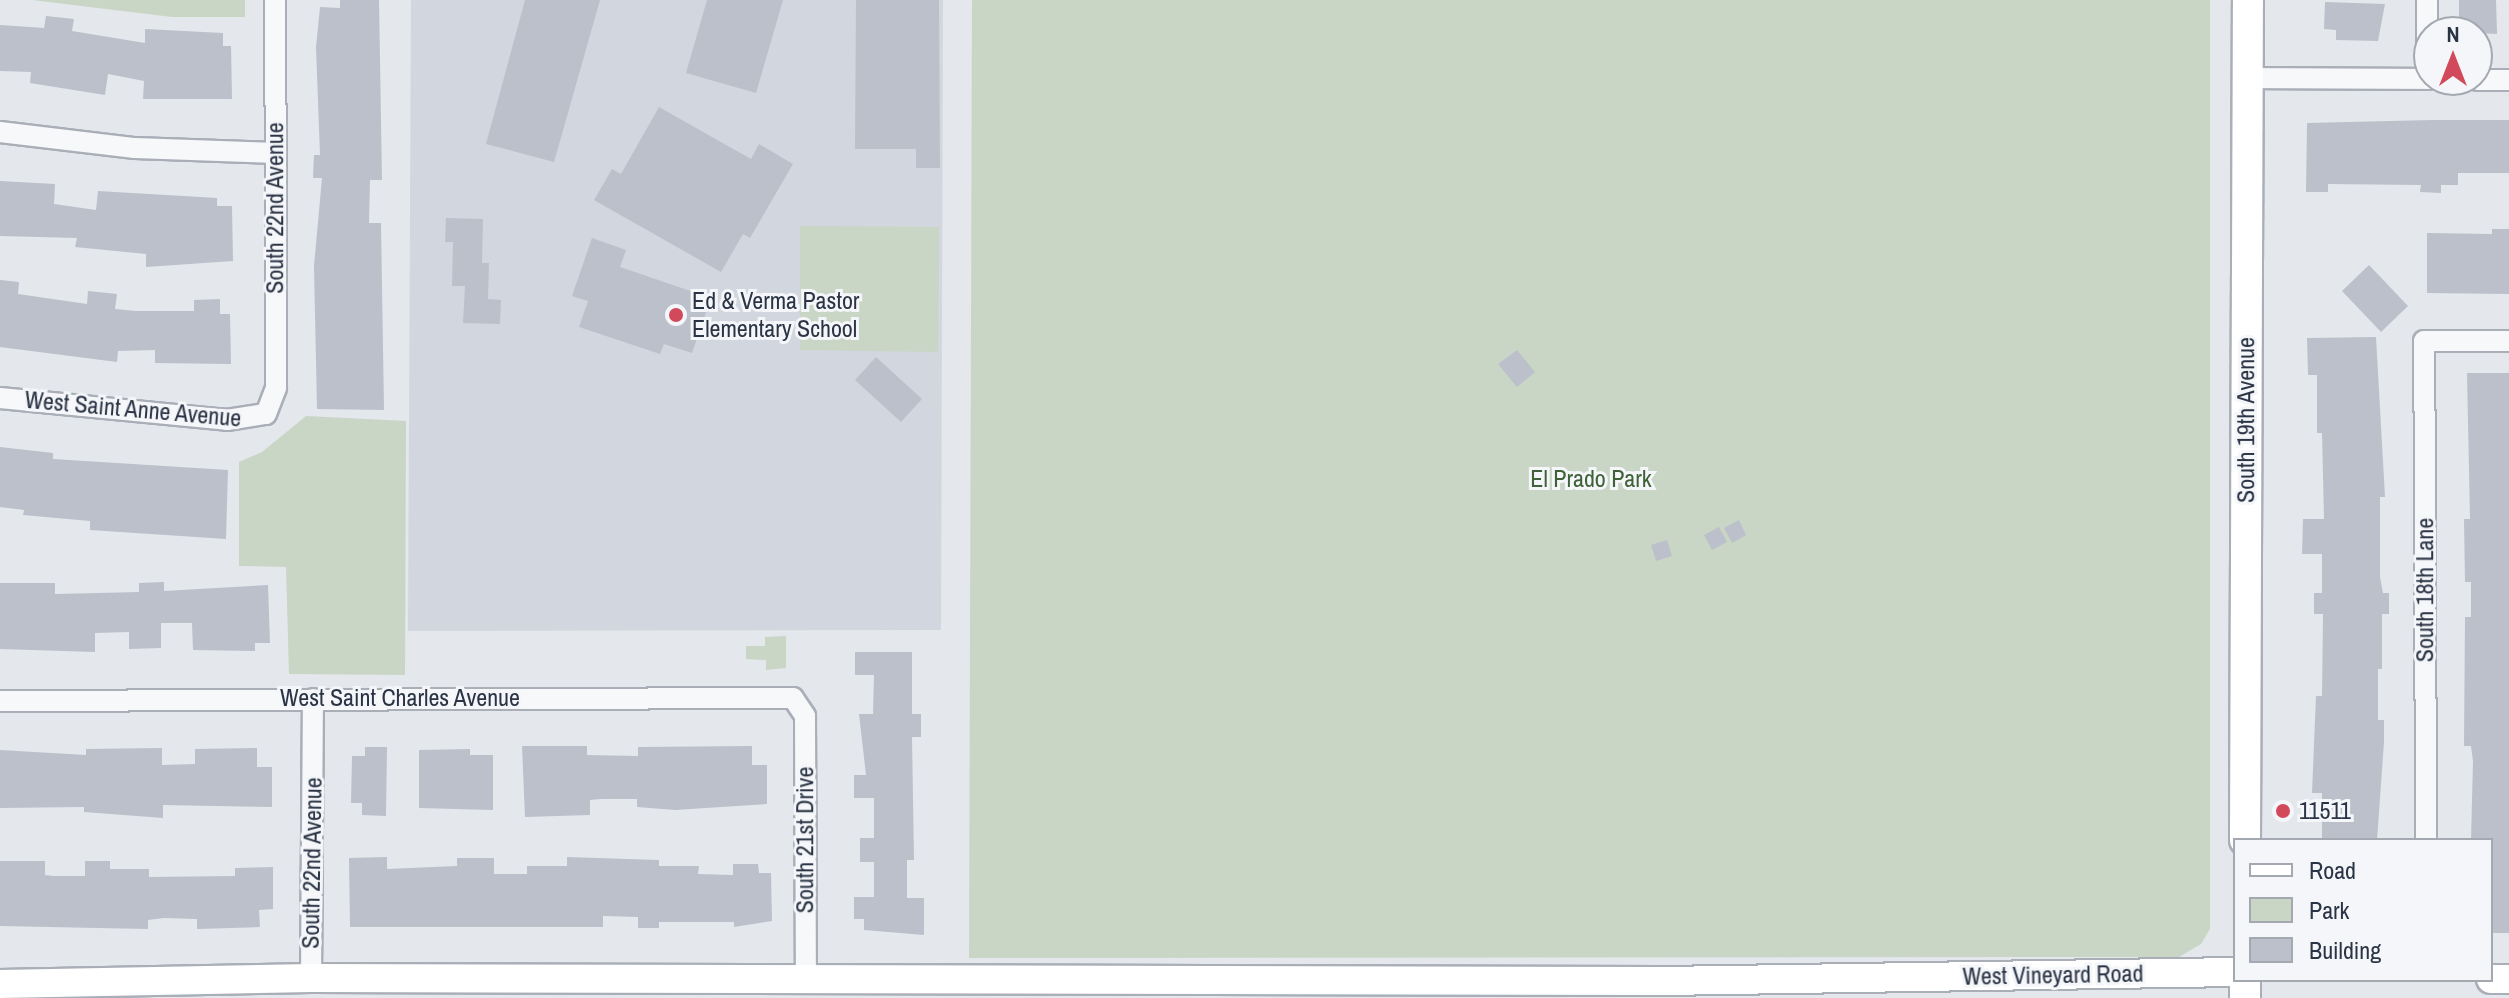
<!DOCTYPE html>
<style>
body{margin:0}
#map{position:relative;width:2509px;height:998px;overflow:hidden;background:#e4e7ec;font-family:"Archivo Narrow",sans-serif}
div>[style]{position:absolute}
.built>*{inset:0;background:#d2d6de}
.green>*{inset:0;background:#c9d6c5}
.building>*{inset:0;background:#bbc0ca}
.roads{filter:drop-shadow(2px 0 #a9aeb7) drop-shadow(-2px 0 #a9aeb7) drop-shadow(0 2px #a9aeb7) drop-shadow(0 -2px #a9aeb7)}
.street>*{height:20px;margin:-10px;padding:0 10px;transform-origin:10px;border-radius:10px;background:#f7f8fa}
.secondary>*{height:28px;margin:-14px;padding:0 14px;transform-origin:14px;border-radius:14px;background:#fff}
.primary>*{height:30px;margin:-15px;padding:0 15px;transform-origin:15px;border-radius:15px;background:#fff}
.dots>*{width:22px;height:22px;translate:-50% -50%;box-sizing:border-box;border:4px solid #f4f6f9;border-radius:50%}
span{translate:-50% -50%;white-space:nowrap;text-align:center;line-height:1.15;-webkit-text-stroke:6px #f4f6f9;paint-order:stroke}
.street-label{font-size:24px;color:#2b3445}
.poi-label{font-size:24px;color:#2b3445}
.left{translate:0 -50%;text-align:left}
.park-label{font-size:24px;color:#3f6138}
.legend{position:absolute;left:2233px;top:838px;width:260px;height:144px;box-sizing:border-box;background:#f4f6f9;border:2px solid #a4a8b1;margin:0;padding:10px 14px;list-style:none;font-size:24px;color:#2b3445}
.legend li{display:flex;align-items:center;gap:16px;height:40px}
.legend b{width:40px;border:2px solid #a4a8b1}
.north{position:absolute;left:2413px;top:16px;width:80px;height:80px;box-sizing:border-box;background:#f4f6f9;border:2px solid #a4a8b1;border-radius:50%;rotate:0deg;font-size:22px;font-weight:700;line-height:32px;text-align:center;color:#2b3445}
.north::after{content:'';display:block;margin:auto;width:28px;height:36px;background:#d1495b;clip-path:polygon(50% 0,100% 100%,50% 72%,0 100%)}
</style>
<div id="map">
<div class="built">
<div style="clip-path:polygon(411px 0,943px 0,941px 630px,408px 631px)"></div>
</div>
<div class="green">
<div style="clip-path:polygon(32px 0,245px 0,245px 17px,172px 17px)"></div>
<div style="clip-path:polygon(972px 0,2210px 0,2210px 929px,2201px 944px,2179px 957px,969px 958px)"></div>
<div style="clip-path:polygon(800px 226px,939px 227px,938px 352px,800px 350px)"></div>
<div style="clip-path:polygon(306px 416px,406px 421px,405px 675px,289px 674px,286px 567px,239px 566px,239px 462px,262px 452px)"></div>
<div style="clip-path:polygon(786px 636px,786px 668px,766px 670px,766px 660px,746px 659px,746px 646px,765px 646px,765px 637px)"></div>
</div>
<div class="building">
<div style="clip-path:polygon(340px 0,379px 0,382px 180px,370px 180px,369px 223px,381px 223px,384px 410px,317px 409px,314px 266px,322px 178px,313px 178px,314px 155px,320px 155px,316px 47px,320px 7px,340px 8px)"></div>
<div style="clip-path:polygon(525px 0,600px 0,554px 162px,486px 144px)"></div>
<div style="clip-path:polygon(707px 0,783px 0,756px 93px,686px 73px)"></div>
<div style="clip-path:polygon(856px 0,939px 0,940px 168px,916px 168px,916px 149px,855px 149px)"></div>
<div style="clip-path:polygon(2459px 0,2496px 0,2497px 34px,2459px 32px)"></div>
<div style="clip-path:polygon(2325px 2px,2385px 4px,2378px 41px,2336px 40px,2336px 30px,2324px 29px)"></div>
<div style="clip-path:polygon(46px 16px,74px 19px,72px 31px,145px 43px,145px 29px,223px 33px,223px 46px,231px 46px,232px 99px,143px 99px,144px 81px,108px 74px,105px 95px,30px 83px,31px 72px,0 71px,0 25px,44px 28px)"></div>
<div style="clip-path:polygon(659px 107px,751px 159px,759px 144px,793px 164px,750px 238px,743px 234px,721px 272px,594px 200px,612px 169px,621px 174px)"></div>
<div style="clip-path:polygon(2433px 120px,2509px 120px,2509px 173px,2458px 173px,2458px 185px,2441px 185px,2441px 193px,2420px 192px,2421px 185px,2328px 184px,2328px 192px,2306px 192px,2307px 123px)"></div>
<div style="clip-path:polygon(0 181px,55px 184px,54px 204px,96px 210px,98px 191px,217px 198px,217px 206px,232px 206px,233px 261px,146px 267px,146px 254px,75px 247px,77px 238px,0 236px)"></div>
<div style="clip-path:polygon(446px 218px,483px 219px,482px 263px,489px 263px,488px 299px,501px 300px,500px 324px,463px 323px,465px 286px,452px 286px,453px 242px,445px 242px)"></div>
<div style="clip-path:polygon(2492px 229px,2509px 229px,2509px 294px,2427px 293px,2427px 233px,2492px 234px)"></div>
<div style="clip-path:polygon(592px 238px,626px 250px,620px 267px,711px 298px,692px 353px,664px 344px,660px 354px,579px 327px,588px 301px,572px 296px)"></div>
<div style="clip-path:polygon(2369px 265px,2408px 306px,2381px 332px,2342px 291px)"></div>
<div style="clip-path:polygon(0 280px,19px 282px,18px 294px,87px 304px,88px 291px,117px 294px,115px 309px,136px 311px,194px 311px,194px 300px,220px 299px,220px 314px,230px 314px,231px 364px,155px 363px,155px 350px,118px 351px,117px 362px,0 347px)"></div>
<div style="clip-path:polygon(2376px 337px,2385px 497px,2380px 497px,2380px 577px,2383px 593px,2389px 593px,2389px 614px,2382px 614px,2382px 669px,2378px 669px,2378px 720px,2384px 720px,2384px 742px,2377px 840px,2322px 840px,2322px 793px,2312px 793px,2316px 696px,2322px 696px,2323px 614px,2314px 614px,2314px 593px,2322px 593px,2322px 554px,2302px 554px,2303px 519px,2324px 519px,2322px 433px,2317px 433px,2317px 375px,2308px 375px,2307px 338px)"></div>
<div style="clip-path:polygon(1517px 350px,1535px 372px,1517px 387px,1498px 364px)"></div>
<div style="clip-path:polygon(876px 357px,922px 399px,901px 422px,855px 380px)"></div>
<div style="clip-path:polygon(2467px 373px,2509px 373px,2509px 933px,2491px 933px,2491px 840px,2471px 840px,2473px 761px,2471px 746px,2464px 746px,2465px 617px,2471px 617px,2471px 582px,2465px 582px,2464px 519px,2470px 519px)"></div>
<div style="clip-path:polygon(0 447px,53px 453px,53px 459px,228px 470px,226px 539px,90px 530px,90px 521px,23px 515px,24px 510px,0 507px)"></div>
<div style="clip-path:polygon(1739px 520px,1746px 535px,1732px 543px,1724px 528px)"></div>
<div style="clip-path:polygon(1719px 527px,1727px 542px,1712px 550px,1704px 535px)"></div>
<div style="clip-path:polygon(1667px 540px,1672px 556px,1656px 561px,1651px 545px)"></div>
<div style="clip-path:polygon(164px 582px,164px 591px,268px 585px,270px 643px,255px 643px,255px 651px,193px 650px,192px 623px,161px 623px,161px 648px,129px 649px,129px 632px,95px 633px,95px 652px,0 649px,0 583px,55px 583px,55px 594px,139px 592px,139px 583px)"></div>
<div style="clip-path:polygon(855px 652px,912px 652px,912px 714px,921px 714px,921px 737px,912px 737px,914px 860px,907px 860px,907px 898px,924px 898px,924px 935px,864px 930px,864px 919px,854px 919px,854px 897px,874px 897px,874px 862px,860px 862px,860px 838px,874px 838px,874px 798px,854px 798px,854px 775px,866px 775px,859px 714px,873px 714px,874px 675px,855px 675px)"></div>
<div style="clip-path:polygon(522px 746px,587px 746px,587px 755px,638px 756px,638px 747px,752px 746px,752px 765px,767px 765px,767px 804px,675px 810px,637px 807px,637px 799px,601px 799px,590px 800px,590px 815px,525px 817px)"></div>
<div style="clip-path:polygon(365px 747px,387px 747px,386px 816px,362px 815px,362px 803px,351px 803px,352px 756px,365px 756px)"></div>
<div style="clip-path:polygon(162px 748px,162px 765px,195px 764px,195px 749px,257px 748px,257px 767px,272px 767px,272px 807px,163px 805px,163px 818px,84px 812px,84px 807px,0 808px,0 750px,86px 755px,86px 749px)"></div>
<div style="clip-path:polygon(470px 749px,470px 755px,493px 755px,493px 810px,419px 808px,419px 750px)"></div>
<div style="clip-path:polygon(387px 857px,387px 869px,457px 866px,457px 858px,494px 858px,494px 874px,527px 874px,527px 866px,567px 866px,567px 857px,659px 860px,659px 866px,699px 866px,698px 874px,733px 875px,733px 864px,758px 864px,759px 873px,771px 873px,772px 921px,734px 927px,734px 922px,659px 922px,659px 928px,638px 928px,638px 917px,603px 916px,603px 927px,350px 927px,349px 858px)"></div>
<div style="clip-path:polygon(0 861px,45px 861px,45px 875px,53px 876px,85px 876px,85px 861px,110px 861px,110px 869px,149px 869px,149px 877px,235px 876px,235px 868px,273px 867px,273px 909px,259px 910px,260px 927px,197px 929px,197px 919px,164px 918px,148px 920px,148px 929px,0 926px)"></div>
</div>
<div class="roads">
<div class="street">
<div style="left:2248px;top:78px;width:181px;rotate:0.3deg"></div>
<div style="left:2427px;top:79px;width:79px;rotate:-90deg"></div>
<div style="left:2477px;top:80px;width:32px"></div>
<div style="left:0;top:132px;width:136px;rotate:6.8deg"></div>
<div style="left:135px;top:148px;width:141px;rotate:2deg"></div>
<div style="left:0;top:398px;width:228px;rotate:5.5deg"></div>
<div style="left:227px;top:420px;width:39px;rotate:-9deg"></div>
<div style="left:266px;top:414px;width:28px;rotate:-69deg"></div>
<div style="left:276px;top:388px;width:388px;rotate:-90.1deg"></div>
<div style="left:0;top:701px;width:793px;rotate:-0.22deg"></div>
<div style="left:793px;top:698px;width:22px;rotate:56deg"></div>
<div style="left:805px;top:716px;width:264px;rotate:89.8deg"></div>
<div style="left:2426px;top:840px;width:499px;rotate:-90.2deg"></div>
<div style="left:2424px;top:341px;width:85px"></div>
<div style="left:311px;top:978px;width:279px;rotate:-89.6deg"></div>
</div>
<div class="secondary">
<div style="left:2491px;top:979px;width:18px"></div>
<div style="left:0;top:984px;width:311px;rotate:-1.1deg"></div>
<div style="left:311px;top:978px;width:1352px;rotate:0.13deg"></div>
<div style="left:1663px;top:981px;width:572px;rotate:-0.9deg"></div>
</div>
<div class="primary">
<div style="left:2245px;top:840px;width:840px;rotate:-89.8deg"></div>
<div style="left:2245px;top:980px;width:18px;rotate:90deg"></div>
</div>
</div>
<div class="dots">
<div style="left:676px;top:315px;background:#d1495b"></div>
<div style="left:2283px;top:811px;background:#d1495b"></div>
</div>
<div class="street-label">
<span style="left:275px;top:208px;rotate:-90deg">South 22nd Avenue</span>
<span style="left:133px;top:409px;rotate:5deg">West Saint Anne Avenue</span>
<span style="left:2246px;top:420px;rotate:-90deg">South 19th Avenue</span>
<span style="left:2425px;top:590px;rotate:-90deg">South 18th Lane</span>
<span style="left:400px;top:698px">West Saint Charles Avenue</span>
<span style="left:805px;top:840px;rotate:-90deg">South 21st Drive</span>
<span style="left:312px;top:863px;rotate:-89deg">South 22nd Avenue</span>
<span style="left:2053px;top:975px;rotate:-1deg">West Vineyard Road</span>
</div>
<div class="poi-label">
<span class="left" style="left:692px;top:315px">Ed &amp; Verma Pastor<br>Elementary School</span>
<span class="left" style="left:2299px;top:811px">11511</span>
</div>
<div class="park-label">
<span style="left:1591px;top:479px">El Prado Park</span>
</div>
<ul class="legend">
<li><b style="height:10px;background:#fff"></b>Road</li>
<li><b style="height:22px;background:#c9d6c5"></b>Park</li>
<li><b style="height:22px;background:#bbc0ca"></b>Building</li>
</ul>
<div class="north">N</div>
</div>
